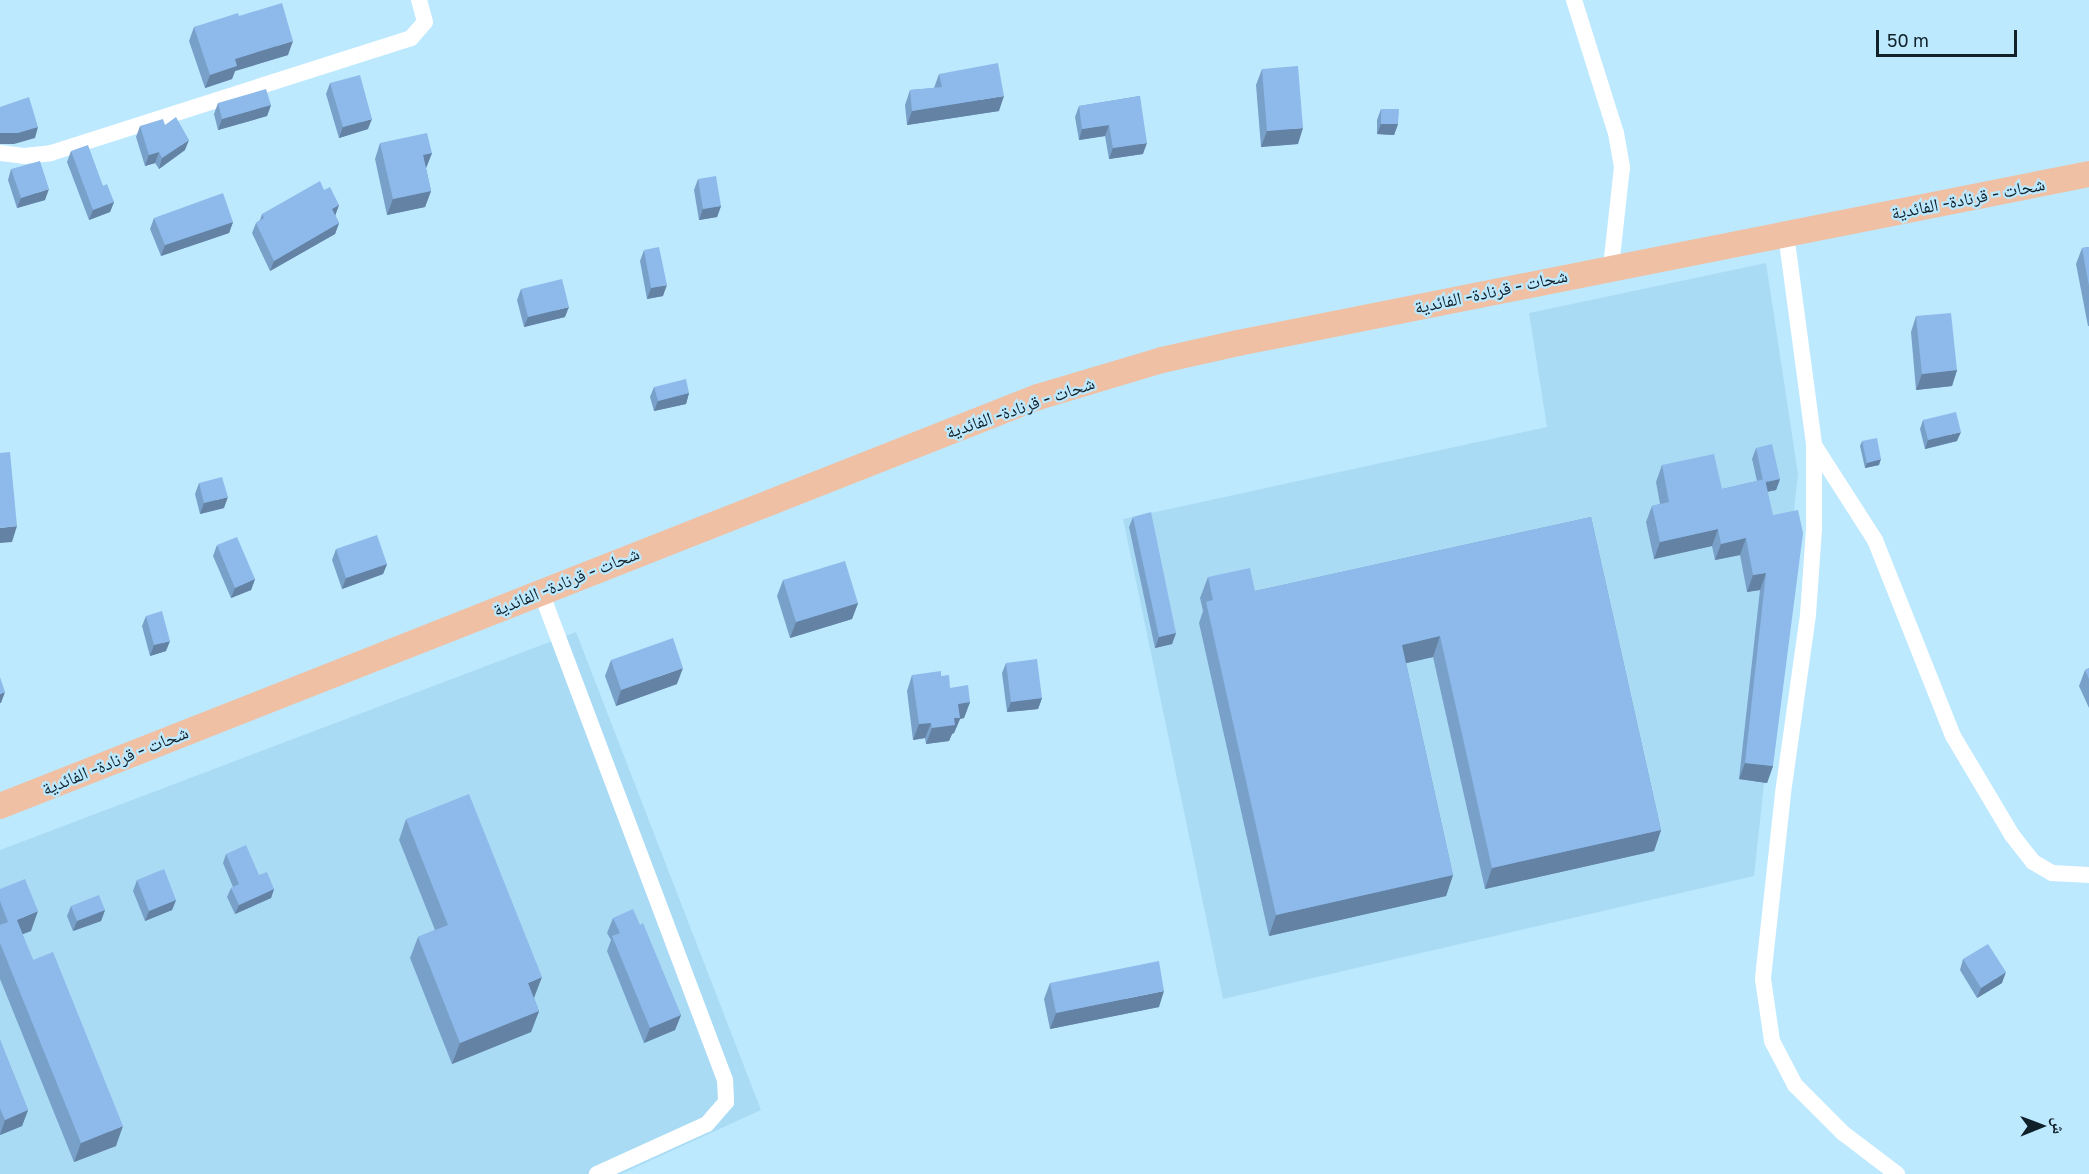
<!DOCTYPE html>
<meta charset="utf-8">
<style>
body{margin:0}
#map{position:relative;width:2089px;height:1174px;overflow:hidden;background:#bde9ff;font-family:"Golos Text","Noto Naskh Arabic",sans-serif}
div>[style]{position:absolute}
.built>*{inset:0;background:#a9dbf5}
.street>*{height:16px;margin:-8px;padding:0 8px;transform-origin:8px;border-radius:8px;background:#fff}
.primary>*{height:26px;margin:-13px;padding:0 13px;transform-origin:13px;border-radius:13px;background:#efc0a4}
.wall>*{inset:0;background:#79a0c9}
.shaded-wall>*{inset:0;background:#6382a4}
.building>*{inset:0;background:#8dbaea}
span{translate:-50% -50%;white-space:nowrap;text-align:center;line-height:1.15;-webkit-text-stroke:4.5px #bde9ff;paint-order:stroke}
.street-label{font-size:18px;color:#102129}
.north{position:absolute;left:2011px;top:1096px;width:60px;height:60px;-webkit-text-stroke:4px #bde9ff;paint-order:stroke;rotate:89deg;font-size:16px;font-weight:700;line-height:24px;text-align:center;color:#102129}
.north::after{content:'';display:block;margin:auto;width:21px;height:27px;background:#102129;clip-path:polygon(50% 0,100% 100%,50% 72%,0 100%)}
.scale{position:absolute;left:1876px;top:30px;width:141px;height:27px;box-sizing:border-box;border:3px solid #102129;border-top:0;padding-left:8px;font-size:18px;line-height:21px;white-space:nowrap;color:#102129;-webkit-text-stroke:4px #bde9ff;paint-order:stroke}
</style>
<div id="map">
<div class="built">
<div style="clip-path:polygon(1766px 263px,1798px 474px,1754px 876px,1223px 999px,1123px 519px,1547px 427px,1529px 313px)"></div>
<div style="clip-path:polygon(576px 632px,761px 1110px,621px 1174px,0 1174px,0 850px)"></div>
</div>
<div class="street">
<div style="left:1574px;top:0;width:139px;rotate:72.5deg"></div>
<div style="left:1616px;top:133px;width:35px;rotate:80deg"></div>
<div style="left:1622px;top:167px;width:101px;rotate:96.3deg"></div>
<div style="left:0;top:153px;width:24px;rotate:7deg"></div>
<div style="left:24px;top:156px;width:27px;rotate:-6deg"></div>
<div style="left:51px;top:153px;width:378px;rotate:-17.7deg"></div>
<div style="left:411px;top:38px;width:21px;rotate:-49deg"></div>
<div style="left:425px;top:22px;width:23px;rotate:-105deg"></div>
<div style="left:1786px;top:234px;width:213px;rotate:82.4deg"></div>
<div style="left:1814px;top:445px;width:84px;rotate:90deg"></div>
<div style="left:1814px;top:529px;width:86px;rotate:94deg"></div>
<div style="left:1808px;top:615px;width:181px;rotate:98deg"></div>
<div style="left:1783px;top:794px;width:186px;rotate:96.2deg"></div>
<div style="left:1763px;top:979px;width:63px;rotate:81.7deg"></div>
<div style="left:1772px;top:1041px;width:50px;rotate:62.4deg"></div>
<div style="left:1795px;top:1085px;width:68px;rotate:45deg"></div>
<div style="left:1843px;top:1133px;width:68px;rotate:37.2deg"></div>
<div style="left:1814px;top:445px;width:113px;rotate:57.3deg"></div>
<div style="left:1875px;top:540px;width:211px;rotate:68.3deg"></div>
<div style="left:1953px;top:736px;width:115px;rotate:59.2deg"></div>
<div style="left:2012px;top:835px;width:34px;rotate:52deg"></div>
<div style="left:2033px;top:862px;width:22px;rotate:30deg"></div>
<div style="left:2052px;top:873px;width:37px;rotate:3deg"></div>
<div style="left:541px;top:592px;width:522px;rotate:69.34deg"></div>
<div style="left:725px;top:1080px;width:22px;rotate:87deg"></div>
<div style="left:726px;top:1102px;width:29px;rotate:131deg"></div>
<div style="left:707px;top:1124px;width:121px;rotate:155.6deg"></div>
</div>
<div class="primary">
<div style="left:0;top:806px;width:1116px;rotate:-21.51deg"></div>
<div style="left:1038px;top:397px;width:129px;rotate:-16.6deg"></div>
<div style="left:1162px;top:360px;width:78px;rotate:-12.6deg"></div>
<div style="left:1238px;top:343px;width:868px;rotate:-11.23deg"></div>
</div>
<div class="wall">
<div style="clip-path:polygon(239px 16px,288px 55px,235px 71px,232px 79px,205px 88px,189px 41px,194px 27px)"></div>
<div style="clip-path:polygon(1262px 69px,1298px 144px,1261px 147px,1256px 85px)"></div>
<div style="clip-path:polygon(939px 74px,999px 111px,907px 125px,905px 105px,910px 90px,934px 88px)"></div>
<div style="clip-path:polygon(330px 83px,368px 129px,339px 138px,326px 94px)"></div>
<div style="clip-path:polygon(1140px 96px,1143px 154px,1109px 159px,1105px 136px,1079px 140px,1075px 117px,1079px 106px)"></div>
<div style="clip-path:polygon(218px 103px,271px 105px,267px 116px,218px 130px,214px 114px)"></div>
<div style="clip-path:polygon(1381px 109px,1398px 124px,1394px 135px,1377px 134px,1377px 120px)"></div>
<div style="clip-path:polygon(165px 125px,185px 150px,159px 169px,155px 163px,145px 166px,136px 137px,140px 126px)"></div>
<div style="clip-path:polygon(380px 143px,432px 153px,426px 168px,431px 191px,425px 207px,387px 215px,375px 159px)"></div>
<div style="clip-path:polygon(71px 151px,103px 186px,114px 202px,110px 212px,89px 220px,67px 162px)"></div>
<div style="clip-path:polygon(11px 169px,45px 200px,17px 208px,8px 180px)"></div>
<div style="clip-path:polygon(698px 179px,721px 206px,717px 217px,699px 220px,694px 190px)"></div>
<div style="clip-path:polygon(324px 190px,339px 205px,335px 215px,339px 223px,335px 234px,270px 271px,252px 233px,256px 223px,260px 220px,262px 214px)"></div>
<div style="clip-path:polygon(154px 218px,233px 222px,229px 233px,161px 256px,150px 229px)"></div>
<div style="clip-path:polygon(2089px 247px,2089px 326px,2088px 326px,2076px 264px,2082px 248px)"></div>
<div style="clip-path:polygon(644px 250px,663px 296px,647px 299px,640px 261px)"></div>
<div style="clip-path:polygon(521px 289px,565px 317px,524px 327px,517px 300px)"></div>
<div style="clip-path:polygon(1916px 316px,1957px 370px,1952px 386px,1916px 390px,1911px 332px)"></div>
<div style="clip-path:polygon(654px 387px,689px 393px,686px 404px,654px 411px,650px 397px)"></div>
<div style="clip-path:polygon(1923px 420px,1957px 441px,1925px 449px,1920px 429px)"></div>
<div style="clip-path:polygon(1862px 441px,1879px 465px,1865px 468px,1860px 446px)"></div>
<div style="clip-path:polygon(1756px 448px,1780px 479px,1776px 490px,1767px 492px,1773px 766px,1767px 783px,1739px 779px,1760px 590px,1747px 592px,1740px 555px,1715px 560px,1712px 546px,1654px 559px,1646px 522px,1652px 506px,1660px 504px,1656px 482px,1662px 465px,1722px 489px,1757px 481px,1752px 459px)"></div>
<div style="clip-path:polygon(199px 483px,224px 508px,200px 514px,195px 494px)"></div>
<div style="clip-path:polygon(1133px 517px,1176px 633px,1172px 644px,1155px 648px,1129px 527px)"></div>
<div style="clip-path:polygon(1591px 517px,1661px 830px,1654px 851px,1485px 889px,1433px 657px,1406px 663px,1453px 875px,1446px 896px,1269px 936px,1199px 623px,1203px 611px,1200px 598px,1208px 577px,1255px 591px)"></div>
<div style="clip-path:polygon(217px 545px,255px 579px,251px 590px,231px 598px,213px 556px)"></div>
<div style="clip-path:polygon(336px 549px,387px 564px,383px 574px,342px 589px,332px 560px)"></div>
<div style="clip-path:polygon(783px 580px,858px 603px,852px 619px,790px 638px,777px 596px)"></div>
<div style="clip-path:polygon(146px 616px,166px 651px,150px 656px,142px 626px)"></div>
<div style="clip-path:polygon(611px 660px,677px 684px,616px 706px,605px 676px)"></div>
<div style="clip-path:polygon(1006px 663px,1042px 698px,1038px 709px,1007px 712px,1002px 673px)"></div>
<div style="clip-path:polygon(2089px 668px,2089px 708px,2079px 686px,2085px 670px)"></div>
<div style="clip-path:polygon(912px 675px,941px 676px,950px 688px,970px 702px,964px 718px,960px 719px,954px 733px,952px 734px,949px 741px,926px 744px,925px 738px,913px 740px,907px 691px)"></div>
<div style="clip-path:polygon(406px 819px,534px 998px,539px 1011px,531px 1032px,452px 1064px,410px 958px,418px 937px,435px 930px,399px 840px)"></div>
<div style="clip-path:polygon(226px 854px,259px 875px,274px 889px,271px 898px,235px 914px,227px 897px,231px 888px,233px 887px,223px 863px)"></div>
<div style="clip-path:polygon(137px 880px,176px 900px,172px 910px,145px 921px,133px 891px)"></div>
<div style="clip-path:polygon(0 889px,31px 931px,22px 934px,33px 960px,116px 1146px,74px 1162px,0 979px)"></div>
<div style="clip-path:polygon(71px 906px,105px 910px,101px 921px,73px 931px,67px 916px)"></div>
<div style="clip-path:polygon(613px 918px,640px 925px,681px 1015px,675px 1030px,644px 1043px,607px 951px,611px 940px,607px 933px)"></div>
<div style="clip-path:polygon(1963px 959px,2002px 983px,1977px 998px,1960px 970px)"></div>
<div style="clip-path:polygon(1050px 983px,1159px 1007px,1050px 1029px,1044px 999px)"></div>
<div style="clip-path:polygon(0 1040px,28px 1110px,22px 1126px,0 1135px)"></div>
</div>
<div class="shaded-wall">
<div style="clip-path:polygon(293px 41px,288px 55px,235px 71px,232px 79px,205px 88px,210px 75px,235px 59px)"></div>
<div style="clip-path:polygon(1004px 96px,999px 111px,907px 125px,912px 111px)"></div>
<div style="clip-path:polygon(271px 105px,267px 116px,218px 130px,222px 119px)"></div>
<div style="clip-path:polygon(372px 119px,368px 129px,339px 138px,343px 127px)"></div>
<div style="clip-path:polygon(1381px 124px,1398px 124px,1394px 135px,1377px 134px)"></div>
<div style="clip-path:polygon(1109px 125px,1105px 136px,1079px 140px,1082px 129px)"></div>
<div style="clip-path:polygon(38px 127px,35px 138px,14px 144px,0 144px,0 133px)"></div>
<div style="clip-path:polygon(1303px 128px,1298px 144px,1261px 147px,1267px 131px)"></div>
<div style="clip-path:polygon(189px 140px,185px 150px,159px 169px,162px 158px)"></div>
<div style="clip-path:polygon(1147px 143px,1143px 154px,1109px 159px,1113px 148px)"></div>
<div style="clip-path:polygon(159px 152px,155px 163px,145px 166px,149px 155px)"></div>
<div style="clip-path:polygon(432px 153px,426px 168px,423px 155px)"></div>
<div style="clip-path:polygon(49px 189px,45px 200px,17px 208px,21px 198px)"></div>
<div style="clip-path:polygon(431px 191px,425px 207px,387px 215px,393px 199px)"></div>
<div style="clip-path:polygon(114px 202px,110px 212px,89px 220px,93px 210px)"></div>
<div style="clip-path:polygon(339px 205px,335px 216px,332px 209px)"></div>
<div style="clip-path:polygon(721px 206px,717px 217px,699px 220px,703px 209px)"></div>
<div style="clip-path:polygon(233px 222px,229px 233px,161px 256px,165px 245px)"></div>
<div style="clip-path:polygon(339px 223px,335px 234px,270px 271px,274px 261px)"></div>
<div style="clip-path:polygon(667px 285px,663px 296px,647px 299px,651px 288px)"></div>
<div style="clip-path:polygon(569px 307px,565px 317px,524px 327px,528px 317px)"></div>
<div style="clip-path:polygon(1957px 370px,1952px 386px,1916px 390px,1922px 374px)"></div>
<div style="clip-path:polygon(689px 393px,686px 404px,654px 411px,658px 401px)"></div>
<div style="clip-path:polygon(1961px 432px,1957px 441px,1925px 449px,1928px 440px)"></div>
<div style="clip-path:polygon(1881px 459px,1879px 465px,1865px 468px,1867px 463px)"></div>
<div style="clip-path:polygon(1780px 479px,1776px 490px,1760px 493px,1764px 483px)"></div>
<div style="clip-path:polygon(228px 497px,224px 508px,200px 514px,204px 503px)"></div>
<div style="clip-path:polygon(17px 526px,12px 542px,0 543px,0 528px)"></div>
<div style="clip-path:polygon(1718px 529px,1712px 546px,1654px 559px,1660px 542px)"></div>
<div style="clip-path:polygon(1746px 538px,1740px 555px,1715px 560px,1721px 544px)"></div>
<div style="clip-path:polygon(387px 564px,383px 574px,342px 589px,346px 578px)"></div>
<div style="clip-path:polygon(1766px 573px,1760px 590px,1747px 592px,1753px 575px)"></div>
<div style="clip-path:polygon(255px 579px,251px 590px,231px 598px,235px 588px)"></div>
<div style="clip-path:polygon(858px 603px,852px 619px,790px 638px,796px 622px)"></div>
<div style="clip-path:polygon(1176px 633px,1172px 644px,1155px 648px,1159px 637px)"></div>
<div style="clip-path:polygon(1440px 636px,1433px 657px,1394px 666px,1402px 645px)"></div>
<div style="clip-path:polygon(170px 641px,166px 651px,150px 656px,154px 645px)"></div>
<div style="clip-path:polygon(683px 668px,677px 684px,616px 706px,621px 690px)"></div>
<div style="clip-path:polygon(5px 692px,1px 703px,0 703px,0 694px)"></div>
<div style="clip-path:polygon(1042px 698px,1038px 709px,1007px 712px,1011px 702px)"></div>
<div style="clip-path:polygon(970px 702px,964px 718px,960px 719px,954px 733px,952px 734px,949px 741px,926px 744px,932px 728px,958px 704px)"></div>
<div style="clip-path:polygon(931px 723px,925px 738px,913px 740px,919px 724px)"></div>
<div style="clip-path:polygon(1745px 763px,1773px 766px,1767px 783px,1739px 779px)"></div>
<div style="clip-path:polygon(1661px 830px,1654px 851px,1485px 889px,1492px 868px)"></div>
<div style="clip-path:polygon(1453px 875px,1446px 896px,1269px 936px,1276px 915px)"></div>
<div style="clip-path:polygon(274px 889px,271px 898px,235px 914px,239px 905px)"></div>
<div style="clip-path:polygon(176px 900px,172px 910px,145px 921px,149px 911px)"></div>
<div style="clip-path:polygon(105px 910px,101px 921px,73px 931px,77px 921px)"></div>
<div style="clip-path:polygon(38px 911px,31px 931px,10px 939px,17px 920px)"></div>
<div style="clip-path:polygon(2006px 972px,2002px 983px,1977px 998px,1981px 988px)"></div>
<div style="clip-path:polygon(542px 977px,534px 998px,520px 1004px,528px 983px)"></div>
<div style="clip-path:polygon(1164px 991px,1159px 1007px,1050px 1029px,1056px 1013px)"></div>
<div style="clip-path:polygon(539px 1011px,531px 1032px,452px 1064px,460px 1043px)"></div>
<div style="clip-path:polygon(681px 1015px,675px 1030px,644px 1043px,650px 1028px)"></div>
<div style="clip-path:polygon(28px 1110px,22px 1126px,0 1135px,5px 1120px)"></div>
<div style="clip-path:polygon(123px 1126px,116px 1146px,74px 1162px,81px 1143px)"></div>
</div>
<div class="building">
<div style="clip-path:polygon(282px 3px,293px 41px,235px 59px,237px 66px,210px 75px,194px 27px,238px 13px,239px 16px)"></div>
<div style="clip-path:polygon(998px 63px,1004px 96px,912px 111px,910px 90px,942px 87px,939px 74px)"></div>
<div style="clip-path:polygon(1298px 66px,1303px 128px,1267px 131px,1262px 69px)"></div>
<div style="clip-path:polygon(360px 75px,372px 119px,343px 127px,330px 83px)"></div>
<div style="clip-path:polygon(266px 89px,271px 105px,222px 119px,218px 103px)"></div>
<div style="clip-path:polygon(1140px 96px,1147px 143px,1113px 148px,1109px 125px,1082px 129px,1079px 106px)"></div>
<div style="clip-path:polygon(29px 97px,38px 127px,18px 133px,0 133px,0 107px)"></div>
<div style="clip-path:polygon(1381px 109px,1399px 109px,1398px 124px,1381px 124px)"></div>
<div style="clip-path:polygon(176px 117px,189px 140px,162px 158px,159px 152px,149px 155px,140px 126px,163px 119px,165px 125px)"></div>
<div style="clip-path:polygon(427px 133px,432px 153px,423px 155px,431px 191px,393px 199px,380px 143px)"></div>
<div style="clip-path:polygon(88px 145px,103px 186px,107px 184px,114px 202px,93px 210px,71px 151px)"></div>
<div style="clip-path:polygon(40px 161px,49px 189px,21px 198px,11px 169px)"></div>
<div style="clip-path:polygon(716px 176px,721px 206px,703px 209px,698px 179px)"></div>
<div style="clip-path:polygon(320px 181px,324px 190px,330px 187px,339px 205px,332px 209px,339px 223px,274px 261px,256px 223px,264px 218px,262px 214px)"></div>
<div style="clip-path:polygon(223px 193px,233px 222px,165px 245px,154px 218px)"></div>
<div style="clip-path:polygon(659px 247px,667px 285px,651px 288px,644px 250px)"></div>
<div style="clip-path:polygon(2089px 247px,2089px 286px,2082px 248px)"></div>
<div style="clip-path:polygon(562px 279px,569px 307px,528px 317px,521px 289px)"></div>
<div style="clip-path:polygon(1951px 313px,1957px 370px,1922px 374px,1916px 316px)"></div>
<div style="clip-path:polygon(686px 379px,689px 393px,658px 401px,654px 387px)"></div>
<div style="clip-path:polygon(1956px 412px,1961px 432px,1928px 440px,1923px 420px)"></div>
<div style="clip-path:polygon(1877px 438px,1881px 459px,1867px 463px,1862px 441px)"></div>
<div style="clip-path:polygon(1772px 444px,1780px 479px,1765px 482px,1765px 479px,1763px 480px,1756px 448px)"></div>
<div style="clip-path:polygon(10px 452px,17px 526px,0 528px,0 453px)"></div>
<div style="clip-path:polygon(1714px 454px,1722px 489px,1765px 479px,1773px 515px,1798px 510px,1803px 533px,1773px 766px,1745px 763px,1766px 573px,1753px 575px,1746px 538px,1721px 544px,1718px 529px,1660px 542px,1652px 506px,1669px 502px,1662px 465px)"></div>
<div style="clip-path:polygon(222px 477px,228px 497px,204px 503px,199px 483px)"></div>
<div style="clip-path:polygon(1151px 512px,1176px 633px,1159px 637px,1133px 517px)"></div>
<div style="clip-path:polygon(1591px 517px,1661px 830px,1492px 868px,1440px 636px,1402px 645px,1453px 875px,1276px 915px,1206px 602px,1213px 600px,1208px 577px,1250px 568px,1255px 591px)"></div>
<div style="clip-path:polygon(377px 535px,387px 564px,346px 578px,336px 549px)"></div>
<div style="clip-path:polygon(237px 537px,255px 579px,235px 588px,217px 545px)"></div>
<div style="clip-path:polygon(845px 561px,858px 603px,796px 622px,783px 580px)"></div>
<div style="clip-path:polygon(162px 611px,170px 641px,154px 645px,146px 616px)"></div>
<div style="clip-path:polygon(673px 638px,683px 668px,621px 690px,611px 660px)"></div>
<div style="clip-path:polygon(1037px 659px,1042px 698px,1011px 702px,1006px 663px)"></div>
<div style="clip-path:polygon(2089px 668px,2089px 679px,2085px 670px)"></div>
<div style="clip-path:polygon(941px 671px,941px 676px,949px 675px,950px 688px,968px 685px,970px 702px,958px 704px,960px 718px,954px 718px,955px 725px,932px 728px,931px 723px,919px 724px,912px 675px)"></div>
<div style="clip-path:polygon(0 677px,5px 692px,0 694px)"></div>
<div style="clip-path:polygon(469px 794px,542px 977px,528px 983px,539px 1011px,460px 1043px,418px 937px,448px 925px,406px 819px)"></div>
<div style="clip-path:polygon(246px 845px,259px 875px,267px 872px,274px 889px,239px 905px,231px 888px,239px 884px,226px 854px)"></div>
<div style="clip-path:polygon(164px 869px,176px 900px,149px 911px,137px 880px)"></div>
<div style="clip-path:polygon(25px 879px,38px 911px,17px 920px,33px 960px,53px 952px,123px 1126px,81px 1143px,0 943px,0 925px,8px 922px,0 901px,0 889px)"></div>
<div style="clip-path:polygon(99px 895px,105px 910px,77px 921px,71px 906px)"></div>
<div style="clip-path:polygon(633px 909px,640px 925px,643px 923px,681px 1015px,650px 1028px,612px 936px,620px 933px,613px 918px)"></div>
<div style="clip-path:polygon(1988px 944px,2006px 972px,1981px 988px,1963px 959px)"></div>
<div style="clip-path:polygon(1159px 961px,1164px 991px,1056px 1013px,1050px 983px)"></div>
<div style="clip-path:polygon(0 1040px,28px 1110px,5px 1120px,0 1108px)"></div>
</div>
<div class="street-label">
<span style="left:1968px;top:198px;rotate:-11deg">شحات - قرنادة- الفائدية</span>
<span style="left:1491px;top:291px;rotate:-12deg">شحات - قرنادة- الفائدية</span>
<span style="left:1020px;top:407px;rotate:-19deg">شحات - قرنادة- الفائدية</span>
<span style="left:566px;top:581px;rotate:-22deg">شحات - قرنادة- الفائدية</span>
<span style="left:115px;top:760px;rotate:-22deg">شحات - قرنادة- الفائدية</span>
</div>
<div class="north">ش</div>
<div class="scale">50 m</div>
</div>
